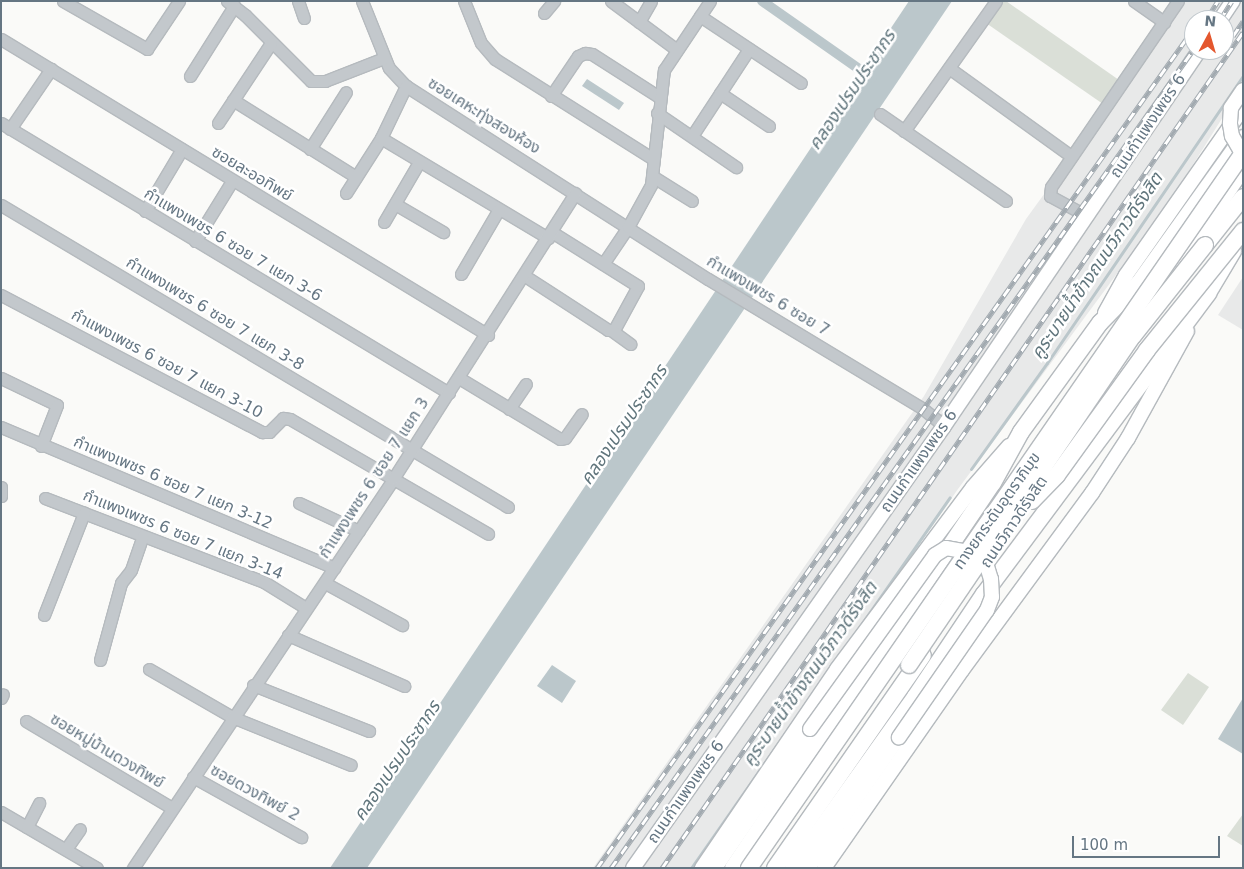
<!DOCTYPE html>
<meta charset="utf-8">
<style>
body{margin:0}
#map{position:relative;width:1244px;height:869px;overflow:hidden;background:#fafaf8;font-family:"DejaVu Sans","Noto Sans Thai",sans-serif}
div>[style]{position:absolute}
.built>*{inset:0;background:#e8e9e9}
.green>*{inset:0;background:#dadfd7}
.water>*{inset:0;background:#bbc7cb}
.stream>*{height:3px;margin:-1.5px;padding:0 1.5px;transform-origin:1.5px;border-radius:1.5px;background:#bbc7cb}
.canal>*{height:10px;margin:-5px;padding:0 5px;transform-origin:5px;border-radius:5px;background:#bbc7cb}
.roads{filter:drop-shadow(1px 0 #b5babe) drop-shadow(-1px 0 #b5babe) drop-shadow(0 1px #b5babe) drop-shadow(0 -1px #b5babe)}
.minor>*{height:11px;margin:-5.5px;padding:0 5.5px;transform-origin:5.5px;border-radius:5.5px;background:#c3c8cc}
.major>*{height:14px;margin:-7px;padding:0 7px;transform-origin:7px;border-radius:7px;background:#fff}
.highway>*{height:16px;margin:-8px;padding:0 8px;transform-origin:8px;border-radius:8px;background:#fff}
.rail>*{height:5px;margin-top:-2.5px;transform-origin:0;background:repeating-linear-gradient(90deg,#fff 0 9px,#a2aab0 0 18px);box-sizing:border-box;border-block:1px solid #a2aab0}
.bridges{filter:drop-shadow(1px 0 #b5babe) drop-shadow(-1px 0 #b5babe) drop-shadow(0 1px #b5babe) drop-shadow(0 -1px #b5babe)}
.major-bridge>*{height:14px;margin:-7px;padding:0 7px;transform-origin:7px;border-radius:7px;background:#fff}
.highway-bridge>*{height:16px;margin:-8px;padding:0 8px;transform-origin:8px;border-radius:8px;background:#fff}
span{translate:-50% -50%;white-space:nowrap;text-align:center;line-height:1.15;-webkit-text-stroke:5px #fff;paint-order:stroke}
.street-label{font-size:16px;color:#657683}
.water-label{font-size:18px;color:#60757c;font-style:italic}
.frame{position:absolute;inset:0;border:2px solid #657683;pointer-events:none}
.north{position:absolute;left:1184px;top:10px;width:50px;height:50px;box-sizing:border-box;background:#fff;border:1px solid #c1c8cd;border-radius:50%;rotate:6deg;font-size:14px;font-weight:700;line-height:20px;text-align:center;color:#657683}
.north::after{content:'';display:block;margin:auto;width:18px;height:22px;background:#e4572e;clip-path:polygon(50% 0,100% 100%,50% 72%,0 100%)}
.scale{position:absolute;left:1072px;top:836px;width:148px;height:22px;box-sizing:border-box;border:2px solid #657683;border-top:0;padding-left:6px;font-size:15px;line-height:18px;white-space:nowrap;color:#657683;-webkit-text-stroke:4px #fff;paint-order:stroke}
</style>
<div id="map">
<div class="built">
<div style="clip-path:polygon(evenodd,1184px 1px,1243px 1px,1243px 85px,1167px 206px,958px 489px,693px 868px,593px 868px,924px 396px,1026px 219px,1184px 1px,1194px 20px,1224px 20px,1224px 50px,1194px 50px,1194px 20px)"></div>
<div style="clip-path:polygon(1243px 277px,1243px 330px,1218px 315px)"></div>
</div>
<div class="green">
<div style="clip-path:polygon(1000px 1px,1006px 1px,1119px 80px,1103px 104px,986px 23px)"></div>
<div style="clip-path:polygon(1188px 673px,1209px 687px,1183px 725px,1161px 710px)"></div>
<div style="clip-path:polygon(1243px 814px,1243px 846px,1227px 836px)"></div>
</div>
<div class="water">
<div style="clip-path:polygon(909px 1px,952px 1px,367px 868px,330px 868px)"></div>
<div style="clip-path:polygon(587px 79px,624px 103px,619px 110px,582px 86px)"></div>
<div style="clip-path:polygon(552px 665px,576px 681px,562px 703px,537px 686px)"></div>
<div style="clip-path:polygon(1243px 698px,1243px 754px,1218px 739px)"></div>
</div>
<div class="stream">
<div style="left:971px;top:469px;width:130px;rotate:-54.4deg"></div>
<div style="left:1047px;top:363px;width:348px;rotate:-55.7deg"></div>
<div style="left:853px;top:636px;width:169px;rotate:-55.1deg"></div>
<div style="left:691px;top:868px;width:177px;rotate:-55.1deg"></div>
</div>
<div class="canal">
<div style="left:762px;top:1px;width:134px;rotate:35deg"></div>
</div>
<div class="roads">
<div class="minor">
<div style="left:63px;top:1px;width:97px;rotate:29.7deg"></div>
<div style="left:147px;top:49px;width:58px;rotate:-56.3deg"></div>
<div style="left:227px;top:1px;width:23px;rotate:38deg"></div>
<div style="left:245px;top:15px;width:93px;rotate:45deg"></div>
<div style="left:311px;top:81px;width:14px"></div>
<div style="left:325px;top:81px;width:63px;rotate:-21.3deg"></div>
<div style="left:298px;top:1px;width:18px;rotate:71deg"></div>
<div style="left:362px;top:1px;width:72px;rotate:68.1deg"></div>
<div style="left:389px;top:68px;width:25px;rotate:47deg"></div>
<div style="left:406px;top:86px;width:358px;rotate:32.6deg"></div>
<div style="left:708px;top:279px;width:250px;rotate:31.1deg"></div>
<div style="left:922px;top:408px;width:28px;rotate:39deg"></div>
<div style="left:464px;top:1px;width:45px;rotate:68deg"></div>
<div style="left:481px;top:43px;width:21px;rotate:49deg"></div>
<div style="left:495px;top:59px;width:187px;rotate:32.3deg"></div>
<div style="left:611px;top:1px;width:82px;rotate:36.6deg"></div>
<div style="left:1134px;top:1px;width:37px;rotate:35deg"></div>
<div style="left:544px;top:13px;width:16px;rotate:-50deg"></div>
<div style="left:700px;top:16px;width:121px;rotate:33.6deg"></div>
<div style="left:639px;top:22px;width:24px;rotate:-60deg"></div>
<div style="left:1px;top:39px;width:570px;rotate:31.29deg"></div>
<div style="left:949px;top:68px;width:150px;rotate:35.8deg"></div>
<div style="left:190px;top:76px;width:83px;rotate:-57.8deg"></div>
<div style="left:720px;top:93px;width:59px;rotate:34deg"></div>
<div style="left:551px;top:96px;width:48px;rotate:-56deg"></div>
<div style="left:578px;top:56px;width:8px;rotate:-23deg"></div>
<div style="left:585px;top:53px;width:7px;rotate:8deg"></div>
<div style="left:592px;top:54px;width:80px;rotate:32.7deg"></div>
<div style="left:233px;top:100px;width:145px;rotate:32deg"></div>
<div style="left:657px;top:113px;width:96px;rotate:34.4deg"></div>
<div style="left:880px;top:114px;width:153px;rotate:34.6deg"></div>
<div style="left:1px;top:123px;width:523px;rotate:31.08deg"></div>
<div style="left:218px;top:123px;width:96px;rotate:-56.5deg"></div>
<div style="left:10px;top:129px;width:73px;rotate:-55.7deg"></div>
<div style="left:904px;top:131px;width:159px;rotate:-54.7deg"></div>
<div style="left:692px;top:136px;width:104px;rotate:-56.8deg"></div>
<div style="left:381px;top:138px;width:195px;rotate:30.9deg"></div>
<div style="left:310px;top:149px;width:67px;rotate:-57.7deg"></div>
<div style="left:652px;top:176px;width:47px;rotate:32deg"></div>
<div style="left:346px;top:193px;width:65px;rotate:-57.5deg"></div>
<div style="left:381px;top:138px;width:58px;rotate:-64.3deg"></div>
<div style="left:395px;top:204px;width:56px;rotate:30.3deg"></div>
<div style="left:1px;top:205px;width:590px;rotate:30.78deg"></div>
<div style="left:145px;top:211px;width:72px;rotate:-59.2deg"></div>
<div style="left:1087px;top:216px;width:42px;rotate:-151.6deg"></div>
<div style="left:1050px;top:196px;width:9px;rotate:-84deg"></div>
<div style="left:1051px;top:187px;width:225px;rotate:-55.7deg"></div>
<div style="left:384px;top:222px;width:69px;rotate:-59.7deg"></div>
<div style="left:195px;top:241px;width:70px;rotate:-58.3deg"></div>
<div style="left:603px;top:264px;width:45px;rotate:-56deg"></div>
<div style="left:628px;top:227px;width:48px;rotate:-61.3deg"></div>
<div style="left:651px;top:185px;width:116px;rotate:-83.6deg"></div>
<div style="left:664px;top:70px;width:83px;rotate:-56.3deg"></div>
<div style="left:461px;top:274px;width:75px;rotate:-59.7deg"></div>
<div style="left:525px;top:276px;width:99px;rotate:33deg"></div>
<div style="left:608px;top:330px;width:6px"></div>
<div style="left:614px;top:330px;width:50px;rotate:-61.4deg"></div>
<div style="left:638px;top:286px;width:102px;rotate:-147.9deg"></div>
<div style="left:1px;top:295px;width:295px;rotate:27.7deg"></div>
<div style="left:262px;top:432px;width:7px"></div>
<div style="left:269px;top:432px;width:20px;rotate:-45deg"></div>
<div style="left:283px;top:418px;width:7px;rotate:8deg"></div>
<div style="left:290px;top:419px;width:229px;rotate:30.1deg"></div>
<div style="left:611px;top:330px;width:24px;rotate:36deg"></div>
<div style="left:1px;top:378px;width:62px;rotate:25.7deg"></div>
<div style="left:57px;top:405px;width:44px;rotate:111.3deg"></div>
<div style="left:459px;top:378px;width:118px;rotate:31.1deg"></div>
<div style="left:560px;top:439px;width:5px;rotate:-11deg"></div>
<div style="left:565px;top:438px;width:29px;rotate:-55deg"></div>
<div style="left:509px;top:409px;width:30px;rotate:-56deg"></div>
<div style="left:1px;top:427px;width:362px;rotate:22.9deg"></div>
<div style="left:1px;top:487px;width:9px;rotate:90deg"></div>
<div style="left:45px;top:498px;width:235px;rotate:21deg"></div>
<div style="left:264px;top:582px;width:49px;rotate:31.8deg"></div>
<div style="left:299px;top:503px;width:66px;rotate:25deg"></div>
<div style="left:325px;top:583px;width:88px;rotate:28.6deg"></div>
<div style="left:44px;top:615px;width:110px;rotate:-68.6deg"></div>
<div style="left:288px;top:635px;width:127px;rotate:23.7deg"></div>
<div style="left:100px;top:660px;width:80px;rotate:-74.7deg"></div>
<div style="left:121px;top:583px;width:16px;rotate:-52deg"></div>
<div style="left:131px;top:570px;width:36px;rotate:-71deg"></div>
<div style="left:149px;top:669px;width:96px;rotate:30deg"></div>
<div style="left:232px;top:717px;width:128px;rotate:22deg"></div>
<div style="left:253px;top:685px;width:125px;rotate:21.6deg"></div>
<div style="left:1px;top:698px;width:4px;rotate:-63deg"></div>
<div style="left:26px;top:721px;width:170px;rotate:30.8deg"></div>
<div style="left:193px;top:777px;width:124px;rotate:29.1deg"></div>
<div style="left:1px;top:812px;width:111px;rotate:30.3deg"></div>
<div style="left:27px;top:827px;width:27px;rotate:-63deg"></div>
<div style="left:66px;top:849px;width:24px;rotate:-55deg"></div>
<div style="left:133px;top:868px;width:468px;rotate:-56.2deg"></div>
<div style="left:393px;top:479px;width:339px;rotate:-57.5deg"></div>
</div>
<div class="major">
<div style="left:1220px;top:20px;width:23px;rotate:-56deg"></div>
<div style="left:1105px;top:313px;width:43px;rotate:-61.1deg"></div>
<div style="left:1126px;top:275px;width:204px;rotate:-55deg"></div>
<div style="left:633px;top:868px;width:540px;rotate:-54.87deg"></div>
<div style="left:944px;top:426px;width:455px;rotate:-55.8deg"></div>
<div style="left:702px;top:868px;width:240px;rotate:-55.8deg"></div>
<div style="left:837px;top:669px;width:227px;rotate:-53.2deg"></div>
<div style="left:973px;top:487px;width:55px;rotate:-48.7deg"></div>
<div style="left:715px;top:868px;width:168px;rotate:-55.6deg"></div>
<div style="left:808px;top:868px;width:160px;rotate:-55.2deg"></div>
<div style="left:824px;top:868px;width:241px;rotate:-55.1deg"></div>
<div style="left:962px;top:670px;width:220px;rotate:-53.7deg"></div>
<div style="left:1092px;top:493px;width:66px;rotate:-56.8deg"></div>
<div style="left:1128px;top:438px;width:122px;rotate:-61.1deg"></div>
</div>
<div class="highway">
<div style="left:1205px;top:245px;width:61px;rotate:-51.6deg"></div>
<div style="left:1156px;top:297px;width:156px;rotate:-56deg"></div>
<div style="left:733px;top:868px;width:465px;rotate:-56deg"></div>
<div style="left:993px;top:483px;width:58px;rotate:-61.2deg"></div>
<div style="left:1021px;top:432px;width:135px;rotate:-54.1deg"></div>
<div style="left:1100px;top:323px;width:56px;rotate:-45.7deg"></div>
<div style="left:1139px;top:283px;width:178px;rotate:-54.4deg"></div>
<div style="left:775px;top:868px;width:259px;rotate:-55.2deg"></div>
<div style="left:793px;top:868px;width:210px;rotate:-54.5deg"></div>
<div style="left:915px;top:697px;width:124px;rotate:-56.2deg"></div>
<div style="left:984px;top:594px;width:375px;rotate:-53.3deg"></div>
<div style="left:1208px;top:293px;width:49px;rotate:-59.2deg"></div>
</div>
</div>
<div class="rail">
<div style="left:1206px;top:20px;width:22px;rotate:-58deg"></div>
<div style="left:1220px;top:20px;width:22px;rotate:-58deg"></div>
<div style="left:1233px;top:36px;width:18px;rotate:-56deg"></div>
<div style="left:597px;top:868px;width:1031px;rotate:-54.6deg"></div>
<div style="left:611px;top:868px;width:1005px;rotate:-54.56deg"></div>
<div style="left:662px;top:868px;width:1018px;rotate:-55.2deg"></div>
</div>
<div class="bridges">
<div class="major-bridge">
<div style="left:1243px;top:90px;width:22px;rotate:124deg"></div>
<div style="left:1231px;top:108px;width:16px;rotate:94deg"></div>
<div style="left:1230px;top:124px;width:12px;rotate:81deg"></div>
<div style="left:1232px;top:136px;width:22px;rotate:60deg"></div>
<div style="left:810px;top:729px;width:214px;rotate:-54.3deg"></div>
<div style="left:935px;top:555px;width:13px;rotate:-32deg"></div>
<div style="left:946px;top:548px;width:28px;rotate:10deg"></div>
<div style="left:974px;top:553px;width:16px;rotate:40deg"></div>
<div style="left:986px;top:563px;width:17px;rotate:73deg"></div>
<div style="left:991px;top:579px;width:18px;rotate:87deg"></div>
<div style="left:992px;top:597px;width:14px;rotate:111deg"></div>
<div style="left:987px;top:610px;width:155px;rotate:124.7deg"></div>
</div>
<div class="highway-bridge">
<div style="left:1032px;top:501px;width:36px;rotate:-46deg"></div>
<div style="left:1057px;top:475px;width:154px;rotate:-54.2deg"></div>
<div style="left:1147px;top:350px;width:153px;rotate:-51.1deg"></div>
<div style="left:909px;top:665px;width:398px;rotate:-55.8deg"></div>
<div style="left:1133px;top:336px;width:116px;rotate:-51.6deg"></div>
<div style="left:749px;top:868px;width:869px;rotate:-55.36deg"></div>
</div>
</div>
<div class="street-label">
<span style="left:484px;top:116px;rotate:32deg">ซอยเคหะทุ่งสองห้อง</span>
<span style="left:1148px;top:126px;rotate:-56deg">ถนนกำแพงเพชร 6</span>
<span style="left:252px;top:174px;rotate:31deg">ซอยละออทิพย์</span>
<span style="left:233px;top:245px;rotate:31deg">กำแพงเพชร 6 ซอย 7 แยก 3-6</span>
<span style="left:768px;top:296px;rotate:31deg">กำแพงเพชร 6 ซอย 7</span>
<span style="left:215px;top:314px;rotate:31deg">กำแพงเพชร 6 ซอย 7 แยก 3-8</span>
<span style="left:167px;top:364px;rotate:28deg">กำแพงเพชร 6 ซอย 7 แยก 3-10</span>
<span style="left:919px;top:461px;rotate:-55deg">ถนนกำแพงเพชร 6</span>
<span style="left:374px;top:478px;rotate:-57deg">กำแพงเพชร 6 ซอย 7 แยก 3</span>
<span style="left:173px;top:483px;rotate:23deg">กำแพงเพชร 6 ซอย 7 แยก 3-12</span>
<span style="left:997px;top:511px;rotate:-55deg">ทางยกระดับอุตราภิมุข</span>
<span style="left:1014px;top:522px;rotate:-56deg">ถนนวิภาวดีรังสิต</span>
<span style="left:183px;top:535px;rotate:22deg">กำแพงเพชร 6 ซอย 7 แยก 3-14</span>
<span style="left:107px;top:751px;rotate:31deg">ซอยหมู่บ้านดวงทิพย์</span>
<span style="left:686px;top:792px;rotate:-55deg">ถนนกำแพงเพชร 6</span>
<span style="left:255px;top:793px;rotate:29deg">ซอยดวงทิพย์ 2</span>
</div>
<div class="water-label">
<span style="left:852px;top:90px;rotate:-56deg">คลองเปรมประชากร</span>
<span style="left:1097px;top:266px;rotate:-56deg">คูระบายน้ำข้างถนนวิภาวดีรังสิต</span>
<span style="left:624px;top:425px;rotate:-56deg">คลองเปรมประชากร</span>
<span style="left:810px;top:674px;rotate:-55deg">คูระบายน้ำข้างถนนวิภาวดีรังสิต</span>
<span style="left:397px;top:761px;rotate:-56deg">คลองเปรมประชากร</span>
</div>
<div class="frame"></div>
<div class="north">N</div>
<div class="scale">100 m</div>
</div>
